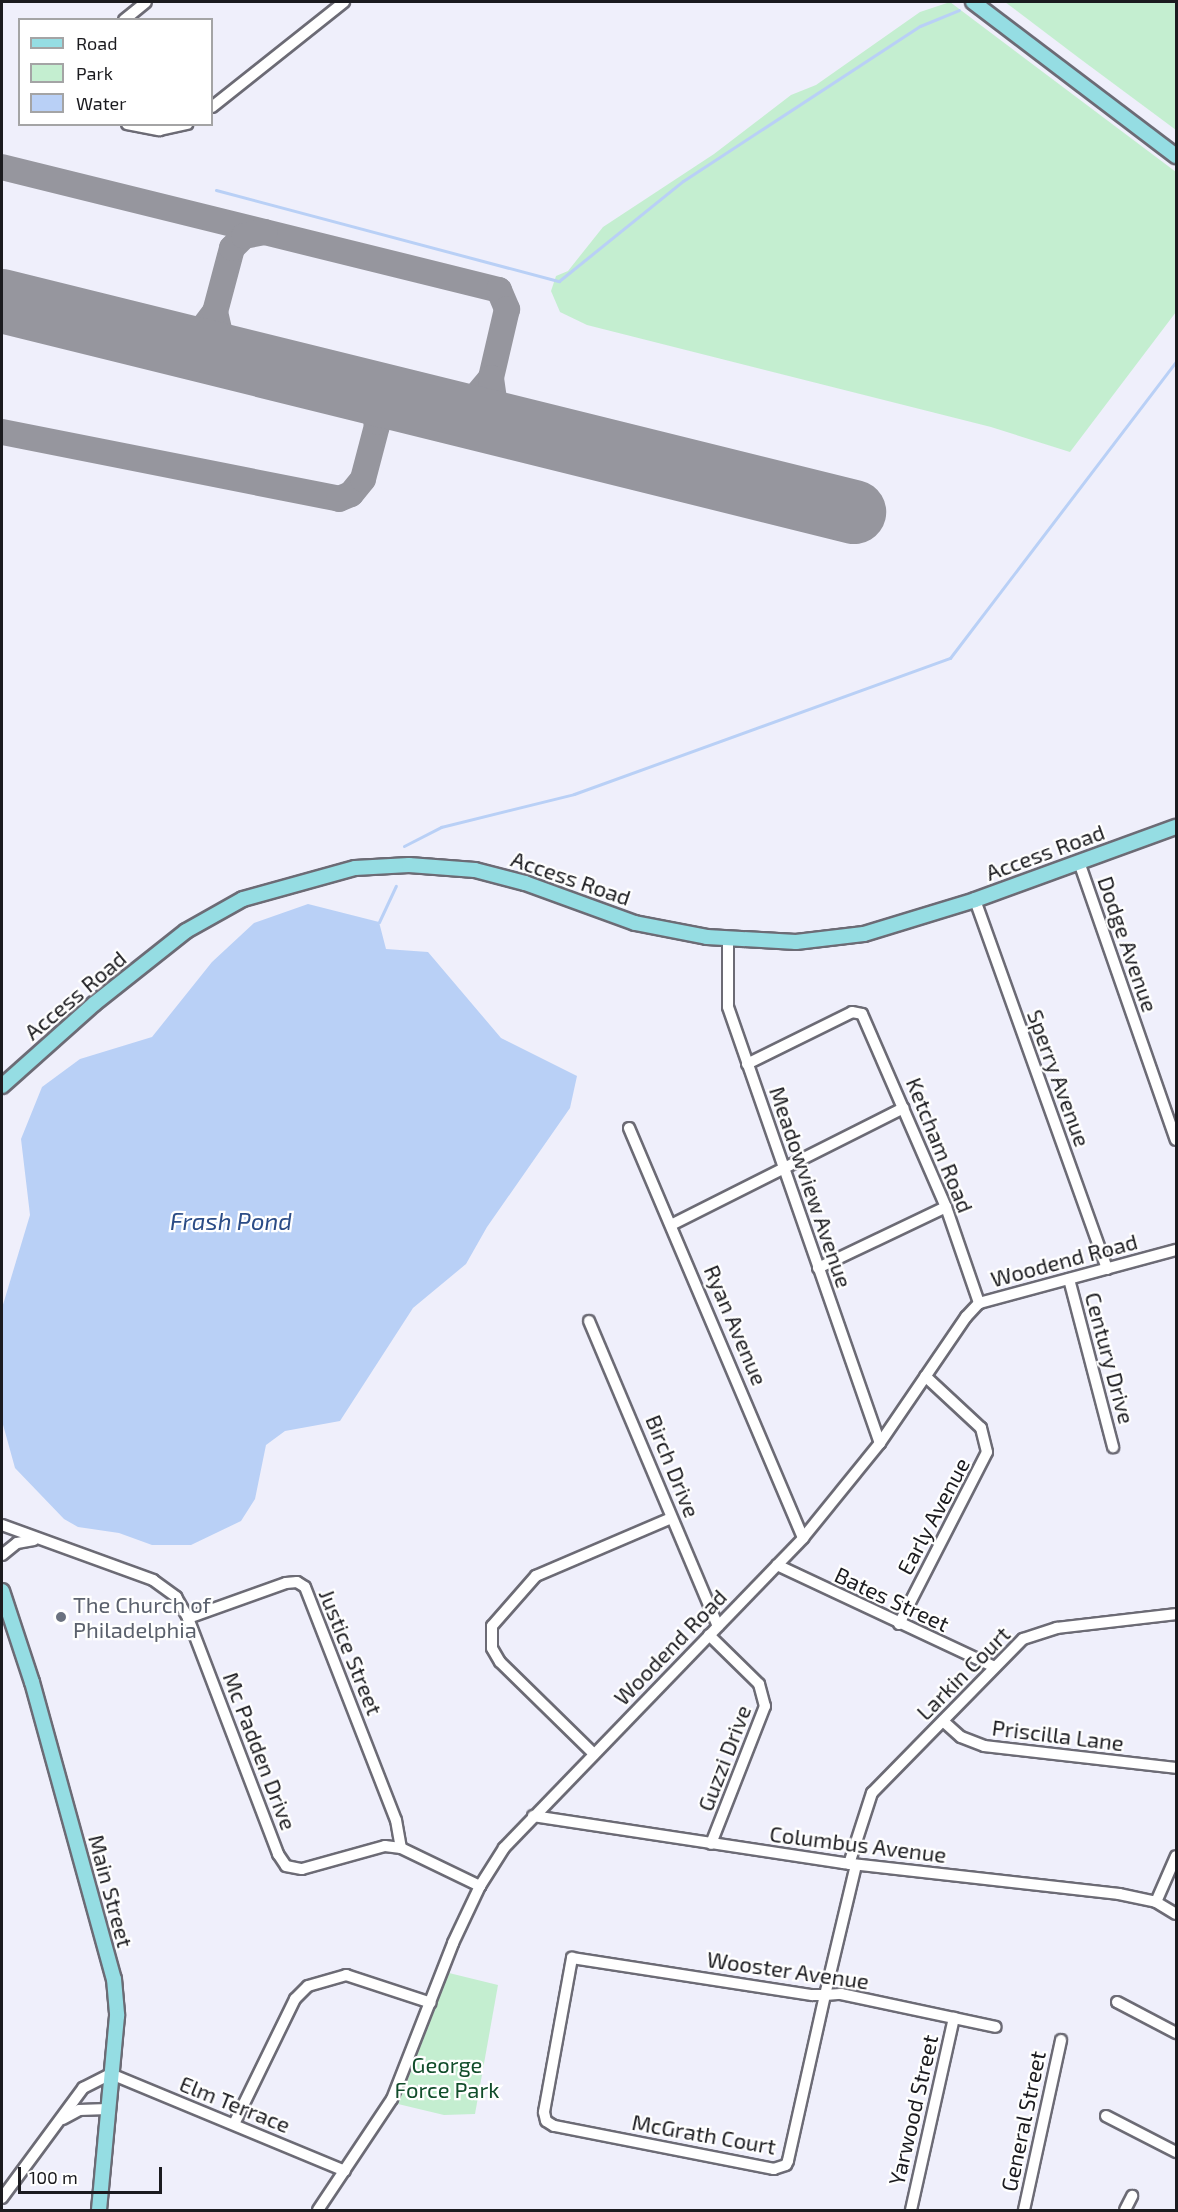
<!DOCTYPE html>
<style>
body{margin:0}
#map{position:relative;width:1178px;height:2212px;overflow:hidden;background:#efeffb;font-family:"Exo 2",sans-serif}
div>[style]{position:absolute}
.green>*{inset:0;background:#c4eed0}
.water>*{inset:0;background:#b9d0f6}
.stream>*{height:3px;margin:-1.5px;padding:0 1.5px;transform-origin:1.5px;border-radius:1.5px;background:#b9d0f6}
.taxiway>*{height:26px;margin:-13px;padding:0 13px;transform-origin:13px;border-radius:13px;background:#96969e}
.runway>*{height:64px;margin:-32px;padding:0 32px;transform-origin:32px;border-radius:32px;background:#96969e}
.roads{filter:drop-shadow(2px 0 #6c6b75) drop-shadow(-2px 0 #6c6b75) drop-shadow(0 2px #6c6b75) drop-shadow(0 -2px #6c6b75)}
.minor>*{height:10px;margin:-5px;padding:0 5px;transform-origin:5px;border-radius:5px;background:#fff}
.major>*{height:14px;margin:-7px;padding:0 7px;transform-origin:7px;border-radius:7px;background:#95dde3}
.dots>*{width:16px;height:16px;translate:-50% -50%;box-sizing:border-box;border:3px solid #fff;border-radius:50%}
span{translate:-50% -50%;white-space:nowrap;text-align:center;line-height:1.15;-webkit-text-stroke:4.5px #fff;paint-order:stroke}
.street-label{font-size:22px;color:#1b1b1f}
.worship-label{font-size:22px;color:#5b616d}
.left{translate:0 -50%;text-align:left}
.park-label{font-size:22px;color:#114d2b}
.water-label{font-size:24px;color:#2b4c86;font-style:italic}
.frame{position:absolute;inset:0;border:3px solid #1b1b1f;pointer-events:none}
.legend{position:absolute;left:18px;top:18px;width:195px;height:108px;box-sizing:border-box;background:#fff;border:2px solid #a4a4a5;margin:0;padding:8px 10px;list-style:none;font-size:18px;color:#1b1b1f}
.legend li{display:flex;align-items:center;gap:12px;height:30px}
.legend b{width:30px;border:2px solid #a4a4a5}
.scale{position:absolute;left:18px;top:2167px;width:144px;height:27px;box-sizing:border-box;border:3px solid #1b1b1f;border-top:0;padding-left:8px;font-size:18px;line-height:21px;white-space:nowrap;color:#1b1b1f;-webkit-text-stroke:4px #fff;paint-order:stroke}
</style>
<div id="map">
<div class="green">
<div style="clip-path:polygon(950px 2px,1176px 172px,1176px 312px,1070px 452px,991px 427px,587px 325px,560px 312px,551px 291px,556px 276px,568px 271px,603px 227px,714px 154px,791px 95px,816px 85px,920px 12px)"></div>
<div style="clip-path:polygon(1005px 2px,1176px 2px,1176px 130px,1079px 58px)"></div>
<div style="clip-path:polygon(449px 1973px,498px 1985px,475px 2114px,444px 2115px,398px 2104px)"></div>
</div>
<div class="water">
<div style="clip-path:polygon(308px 904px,379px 922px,386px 949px,428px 952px,501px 1038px,577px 1076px,570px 1108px,487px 1227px,466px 1264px,413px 1308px,340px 1421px,285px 1431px,266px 1445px,255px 1499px,241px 1521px,191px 1545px,152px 1545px,119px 1533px,78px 1527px,64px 1519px,15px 1468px,2px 1421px,2px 1308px,30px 1215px,21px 1139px,42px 1087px,80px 1059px,152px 1037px,212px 962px,254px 923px)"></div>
</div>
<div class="stream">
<div style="left:216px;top:190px;width:355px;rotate:14.9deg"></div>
<div style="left:559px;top:281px;width:159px;rotate:-38.9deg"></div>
<div style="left:683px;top:181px;width:283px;rotate:-33.2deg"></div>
<div style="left:920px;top:26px;width:42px;rotate:-22.3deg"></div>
<div style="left:404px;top:846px;width:42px;rotate:-27.2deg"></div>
<div style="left:441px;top:827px;width:137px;rotate:-13.9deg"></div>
<div style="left:574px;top:794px;width:400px;rotate:-19.9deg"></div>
<div style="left:950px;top:658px;width:373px;rotate:-52.7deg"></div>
<div style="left:379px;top:922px;width:40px;rotate:-65deg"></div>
</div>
<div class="taxiway">
<div style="left:2px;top:167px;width:512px;rotate:13.9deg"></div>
<div style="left:499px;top:290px;width:21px;rotate:67deg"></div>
<div style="left:507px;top:309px;width:71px;rotate:103.1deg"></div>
<div style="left:491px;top:378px;width:33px;rotate:130deg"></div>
<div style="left:470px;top:403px;width:29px;rotate:166deg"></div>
<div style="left:215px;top:312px;width:31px;rotate:77deg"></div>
<div style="left:222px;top:342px;width:31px;rotate:40deg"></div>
<div style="left:159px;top:340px;width:19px;rotate:3deg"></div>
<div style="left:178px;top:341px;width:27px;rotate:-27deg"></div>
<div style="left:202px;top:329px;width:21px;rotate:-53deg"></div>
<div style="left:215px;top:312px;width:66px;rotate:-75.1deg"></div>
<div style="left:232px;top:248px;width:17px;rotate:-45deg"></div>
<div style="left:244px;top:236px;width:21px;rotate:-11deg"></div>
<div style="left:491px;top:378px;width:28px;rotate:82deg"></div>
<div style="left:495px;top:406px;width:33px;rotate:45deg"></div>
<div style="left:354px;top:388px;width:25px;rotate:42deg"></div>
<div style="left:373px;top:405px;width:21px;rotate:79deg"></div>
<div style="left:2px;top:432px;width:344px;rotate:11.2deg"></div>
<div style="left:339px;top:499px;width:13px;rotate:-23deg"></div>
<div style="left:351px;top:494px;width:19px;rotate:-51deg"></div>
<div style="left:363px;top:479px;width:59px;rotate:-75.3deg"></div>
<div style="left:378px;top:422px;width:22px;rotate:-43deg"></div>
<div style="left:394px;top:407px;width:21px;rotate:-11deg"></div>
</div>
<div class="runway">
<div style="left:2px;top:301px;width:878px;rotate:13.91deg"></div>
</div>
<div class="roads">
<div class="minor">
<div style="left:124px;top:20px;width:28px;rotate:-39deg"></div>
<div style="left:212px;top:107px;width:169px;rotate:-38.5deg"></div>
<div style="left:127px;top:124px;width:33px;rotate:11deg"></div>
<div style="left:159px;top:130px;width:29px;rotate:-12deg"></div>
<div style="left:1079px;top:862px;width:294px;rotate:70.8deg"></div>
<div style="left:975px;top:900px;width:392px;rotate:70.3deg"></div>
<div style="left:728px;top:939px;width:68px;rotate:90deg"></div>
<div style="left:728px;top:1007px;width:462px;rotate:70.8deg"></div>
<div style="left:747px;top:1064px;width:117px;rotate:-26.3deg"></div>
<div style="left:852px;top:1012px;width:10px;rotate:11deg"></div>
<div style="left:862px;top:1014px;width:210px;rotate:66.5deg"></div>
<div style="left:946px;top:1207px;width:102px;rotate:71deg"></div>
<div style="left:629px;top:1128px;width:445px;rotate:67deg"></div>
<div style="left:673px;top:1224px;width:258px;rotate:-26.7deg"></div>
<div style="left:818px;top:1268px;width:142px;rotate:-25.5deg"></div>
<div style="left:1069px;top:1279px;width:174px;rotate:75.3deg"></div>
<div style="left:589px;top:1321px;width:331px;rotate:67.1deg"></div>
<div style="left:2px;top:1525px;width:161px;rotate:20deg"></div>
<div style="left:153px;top:1580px;width:29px;rotate:36deg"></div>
<div style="left:176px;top:1597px;width:24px;rotate:60deg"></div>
<div style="left:188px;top:1618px;width:253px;rotate:69.1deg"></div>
<div style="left:278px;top:1854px;width:14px;rotate:56deg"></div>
<div style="left:286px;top:1866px;width:16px;rotate:11deg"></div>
<div style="left:302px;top:1869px;width:86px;rotate:-15.5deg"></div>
<div style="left:385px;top:1846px;width:16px;rotate:7deg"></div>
<div style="left:401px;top:1848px;width:88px;rotate:25.7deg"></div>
<div style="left:2px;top:1555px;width:19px;rotate:-39deg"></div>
<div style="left:17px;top:1543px;width:17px;rotate:-10deg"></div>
<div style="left:777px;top:1565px;width:238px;rotate:25.1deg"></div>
<div style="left:188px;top:1618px;width:104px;rotate:-19.7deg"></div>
<div style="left:286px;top:1583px;width:11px;rotate:-5deg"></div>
<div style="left:297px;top:1582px;width:9px;rotate:32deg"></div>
<div style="left:305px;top:1587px;width:250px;rotate:68.7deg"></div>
<div style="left:396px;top:1820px;width:28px;rotate:80deg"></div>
<div style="left:899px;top:1624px;width:193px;rotate:-62.9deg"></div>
<div style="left:987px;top:1452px;width:25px;rotate:-104deg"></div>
<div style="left:981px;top:1428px;width:76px;rotate:-137.1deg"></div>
<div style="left:709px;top:1635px;width:70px;rotate:44.4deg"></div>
<div style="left:759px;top:1684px;width:23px;rotate:75deg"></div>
<div style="left:765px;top:1706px;width:148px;rotate:111.4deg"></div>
<div style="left:943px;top:1721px;width:24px;rotate:42deg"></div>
<div style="left:961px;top:1737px;width:25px;rotate:21deg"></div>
<div style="left:984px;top:1746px;width:193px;rotate:6.5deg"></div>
<div style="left:593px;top:1753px;width:130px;rotate:-135.6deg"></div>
<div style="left:500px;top:1662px;width:16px;rotate:-120deg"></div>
<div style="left:492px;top:1648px;width:22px;rotate:-90deg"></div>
<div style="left:492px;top:1626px;width:67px;rotate:-48.7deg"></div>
<div style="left:536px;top:1576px;width:147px;rotate:-23.2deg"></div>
<div style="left:533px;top:1816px;width:314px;rotate:8.6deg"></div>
<div style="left:843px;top:1863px;width:278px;rotate:6.4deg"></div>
<div style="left:1119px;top:1894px;width:38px;rotate:12deg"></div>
<div style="left:1156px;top:1902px;width:23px;rotate:31deg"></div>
<div style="left:849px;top:1864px;width:75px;rotate:-72.1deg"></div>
<div style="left:872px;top:1793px;width:216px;rotate:-45.6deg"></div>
<div style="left:1023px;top:1639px;width:36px;rotate:-18deg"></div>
<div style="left:1057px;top:1628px;width:120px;rotate:-6.7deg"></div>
<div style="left:856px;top:1865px;width:134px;rotate:103.4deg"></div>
<div style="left:825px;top:1995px;width:170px;rotate:102.6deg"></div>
<div style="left:788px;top:2161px;width:4px;rotate:117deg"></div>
<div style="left:786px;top:2165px;width:13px;rotate:162deg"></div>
<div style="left:774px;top:2169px;width:224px;rotate:-168.9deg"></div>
<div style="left:554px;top:2126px;width:9px;rotate:-148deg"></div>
<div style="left:546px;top:2121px;width:9px;rotate:-103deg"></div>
<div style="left:544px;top:2112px;width:157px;rotate:-79.7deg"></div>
<div style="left:572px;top:1958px;width:243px;rotate:8.8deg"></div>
<div style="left:812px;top:1995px;width:13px"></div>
<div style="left:825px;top:1995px;width:16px;rotate:-4deg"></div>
<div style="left:841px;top:1994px;width:158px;rotate:12deg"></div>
<div style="left:1156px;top:1902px;width:50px;rotate:-66.5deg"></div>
<div style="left:1117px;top:2002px;width:67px;rotate:27.7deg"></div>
<div style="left:1106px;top:2116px;width:79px;rotate:27.2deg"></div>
<div style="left:63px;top:2119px;width:18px;rotate:-29deg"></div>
<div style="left:79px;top:2110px;width:29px;rotate:-2deg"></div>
<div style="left:234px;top:2124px;width:139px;rotate:-64deg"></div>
<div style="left:295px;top:1999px;width:18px;rotate:-45deg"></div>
<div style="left:308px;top:1986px;width:40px;rotate:-16deg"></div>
<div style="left:346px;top:1975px;width:89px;rotate:18.2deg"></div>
<div style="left:2px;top:2198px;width:137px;rotate:-53.6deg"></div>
<div style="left:83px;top:2088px;width:31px;rotate:-27deg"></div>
<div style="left:111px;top:2074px;width:253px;rotate:22.5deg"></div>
<div style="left:318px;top:2210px;width:133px;rotate:-56.3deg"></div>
<div style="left:392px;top:2099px;width:168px;rotate:-68.6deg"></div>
<div style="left:453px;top:1943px;width:63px;rotate:-64.7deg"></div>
<div style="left:480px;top:1886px;width:45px;rotate:-57.7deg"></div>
<div style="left:504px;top:1848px;width:431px;rotate:-46deg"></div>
<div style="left:803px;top:1538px;width:122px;rotate:-51deg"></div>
<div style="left:880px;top:1443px;width:153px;rotate:-55.7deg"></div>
<div style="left:966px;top:1317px;width:19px;rotate:-47deg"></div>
<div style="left:979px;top:1303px;width:204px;rotate:-15.1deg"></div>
<div style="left:911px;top:2210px;width:197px;rotate:-77.4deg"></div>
<div style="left:1024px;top:2210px;width:174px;rotate:-77.7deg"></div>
<div style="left:1125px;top:2210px;width:16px;rotate:-63deg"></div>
</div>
<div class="major">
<div style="left:973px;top:2px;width:255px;rotate:37.2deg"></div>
<div style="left:2px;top:1086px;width:123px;rotate:-41.7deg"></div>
<div style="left:94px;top:1004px;width:117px;rotate:-38.4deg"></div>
<div style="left:186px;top:931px;width:65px;rotate:-29.3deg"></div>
<div style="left:243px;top:899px;width:116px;rotate:-15.5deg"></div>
<div style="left:355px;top:868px;width:54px;rotate:-3.2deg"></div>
<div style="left:409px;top:865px;width:66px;rotate:4.3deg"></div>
<div style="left:475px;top:870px;width:52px;rotate:14.6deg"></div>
<div style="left:525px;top:883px;width:117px;rotate:20deg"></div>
<div style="left:635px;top:923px;width:73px;rotate:11deg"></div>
<div style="left:707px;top:937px;width:89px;rotate:3.2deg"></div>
<div style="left:796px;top:942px;width:68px;rotate:-6.7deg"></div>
<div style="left:864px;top:934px;width:116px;rotate:-17deg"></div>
<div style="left:975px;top:900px;width:214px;rotate:-20deg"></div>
<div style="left:2px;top:1591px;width:96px;rotate:71.8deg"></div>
<div style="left:32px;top:1682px;width:308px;rotate:74.6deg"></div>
<div style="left:114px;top:1979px;width:37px;rotate:85deg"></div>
<div style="left:117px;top:2016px;width:195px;rotate:95.3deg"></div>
</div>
</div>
<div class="dots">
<div style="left:61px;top:1617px;background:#6b7280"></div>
</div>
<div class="street-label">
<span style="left:1045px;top:852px;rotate:-20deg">Access Road</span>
<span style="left:571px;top:878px;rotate:19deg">Access Road</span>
<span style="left:1128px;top:944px;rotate:71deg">Dodge Avenue</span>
<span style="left:75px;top:995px;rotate:-40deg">Access Road</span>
<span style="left:1059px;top:1078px;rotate:70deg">Sperry Avenue</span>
<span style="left:940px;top:1145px;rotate:68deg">Ketcham Road</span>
<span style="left:811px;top:1187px;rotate:71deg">Meadowview Avenue</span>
<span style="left:1064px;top:1260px;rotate:-15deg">Woodend Road</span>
<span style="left:736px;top:1325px;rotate:67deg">Ryan Avenue</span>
<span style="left:1110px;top:1358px;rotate:75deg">Century Drive</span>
<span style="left:673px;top:1466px;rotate:68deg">Birch Drive</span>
<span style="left:933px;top:1516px;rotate:-62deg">Early Avenue</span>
<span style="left:892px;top:1599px;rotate:25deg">Bates Street</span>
<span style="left:670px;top:1647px;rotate:-46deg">Woodend Road</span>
<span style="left:351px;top:1652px;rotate:68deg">Justice Street</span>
<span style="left:963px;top:1673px;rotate:-45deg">Larkin Court</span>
<span style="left:1058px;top:1735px;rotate:7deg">Priscilla Lane</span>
<span style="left:260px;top:1751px;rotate:69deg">Mc Padden Drive</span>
<span style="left:724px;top:1758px;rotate:-69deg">Guzzi Drive</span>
<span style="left:858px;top:1844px;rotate:7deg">Columbus Avenue</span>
<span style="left:111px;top:1891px;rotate:75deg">Main Street</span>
<span style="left:788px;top:1970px;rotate:8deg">Wooster Avenue</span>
<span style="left:235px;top:2104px;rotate:22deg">Elm Terrace</span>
<span style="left:913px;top:2110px;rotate:-77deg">Yarwood Street</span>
<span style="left:1023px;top:2121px;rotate:-78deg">General Street</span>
<span style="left:704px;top:2134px;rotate:10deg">McGrath Court</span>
</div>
<div class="worship-label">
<span class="left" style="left:73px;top:1617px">The Church of<br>Philadelphia</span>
</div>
<div class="park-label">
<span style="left:447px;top:2077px">George<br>Force Park</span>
</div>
<div class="water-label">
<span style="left:231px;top:1221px">Frash Pond</span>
</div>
<div class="frame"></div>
<ul class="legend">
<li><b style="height:8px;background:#95dde3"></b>Road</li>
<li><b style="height:16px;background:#c4eed0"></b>Park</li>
<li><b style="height:16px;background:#b9d0f6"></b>Water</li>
</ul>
<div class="scale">100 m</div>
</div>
